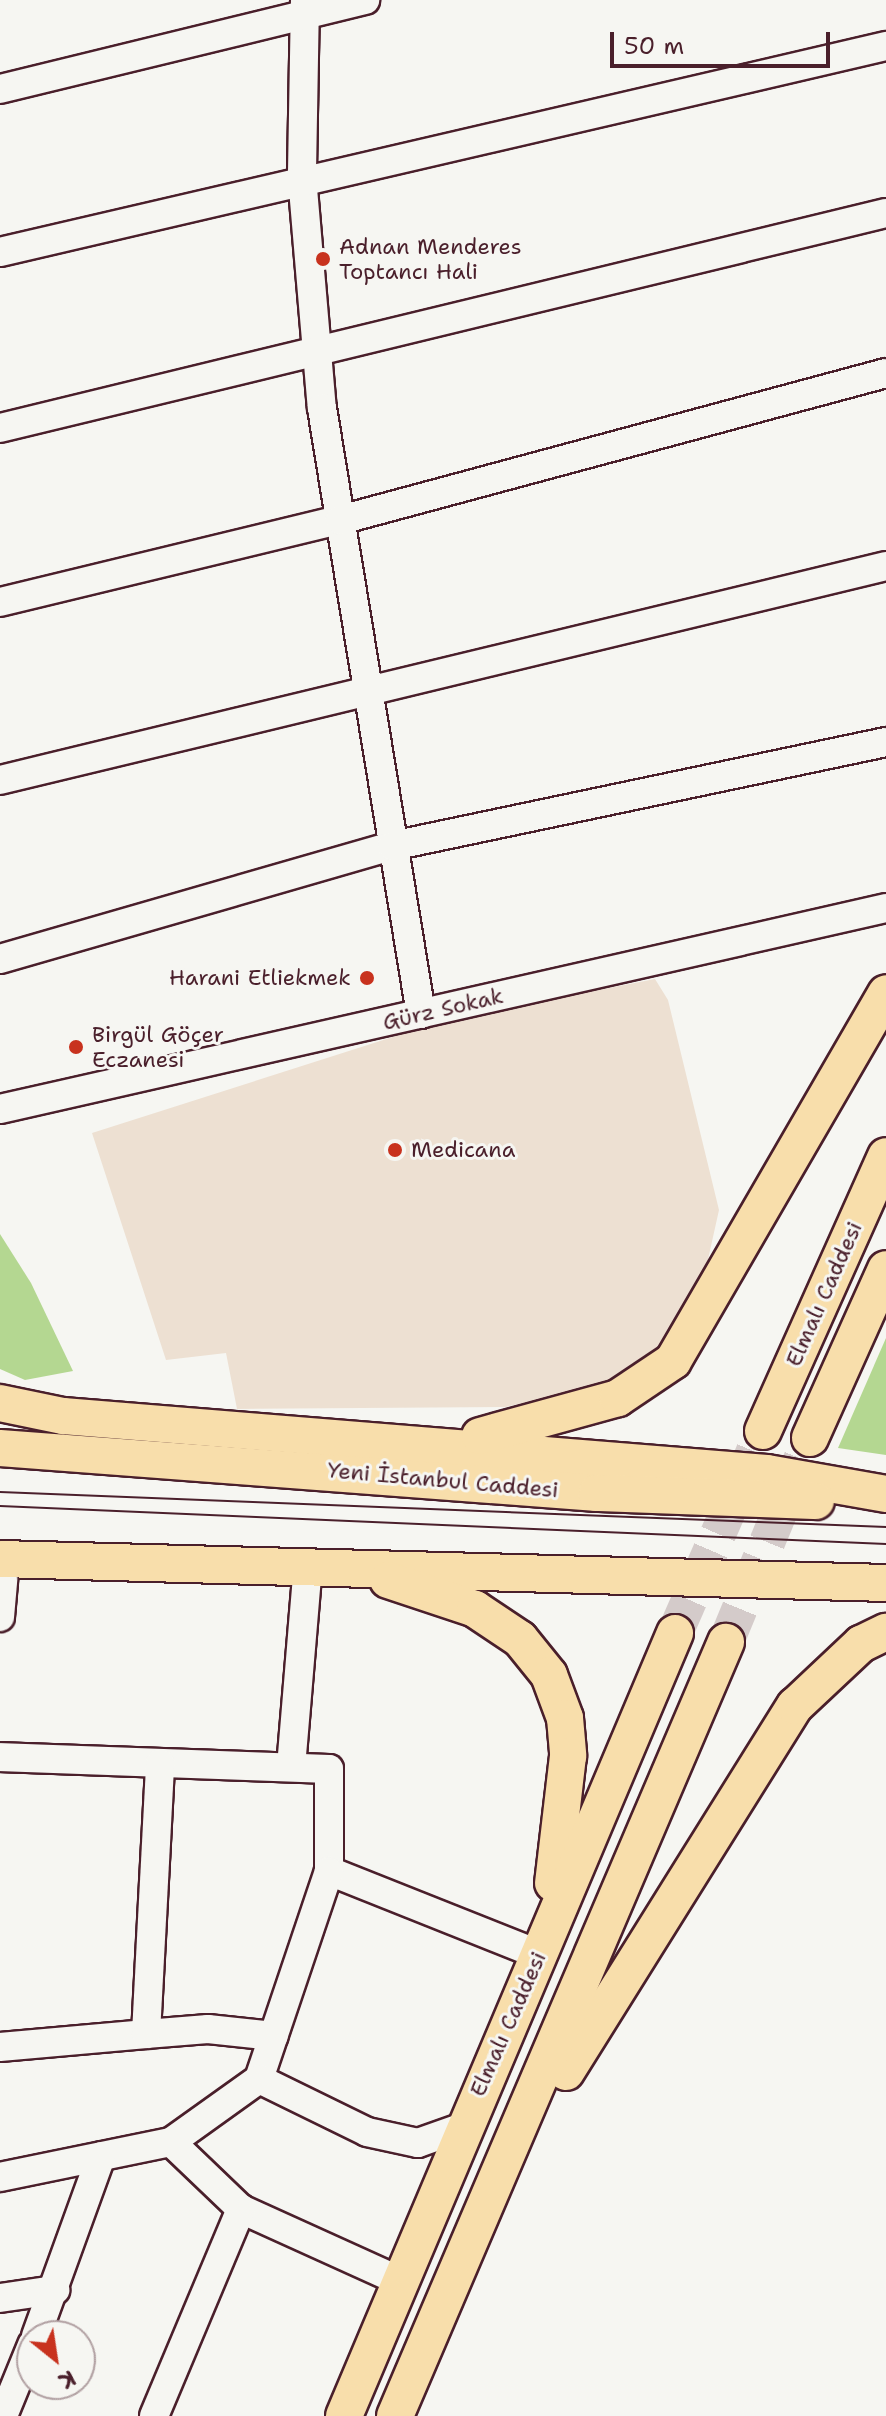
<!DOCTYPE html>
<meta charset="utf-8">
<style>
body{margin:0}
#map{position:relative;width:886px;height:2416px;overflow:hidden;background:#f6f6f2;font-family:"Shantell Sans",sans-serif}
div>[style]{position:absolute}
.built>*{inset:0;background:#ede0d2}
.green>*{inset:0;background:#b4d791}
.major-tunnel>*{height:36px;margin-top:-18px;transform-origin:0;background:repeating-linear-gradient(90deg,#d4cbca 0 36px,transparent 0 54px)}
.roads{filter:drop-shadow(2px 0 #4a1f2b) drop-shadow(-2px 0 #4a1f2b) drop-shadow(0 2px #4a1f2b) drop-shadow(0 -2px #4a1f2b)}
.minor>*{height:28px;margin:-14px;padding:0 14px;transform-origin:14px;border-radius:14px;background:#f6f6f2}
.major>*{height:36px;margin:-18px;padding:0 18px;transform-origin:18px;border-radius:18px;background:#f8deab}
.tram>*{height:2px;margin:-1px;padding:0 1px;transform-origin:1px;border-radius:1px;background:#4a1f2b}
.dots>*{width:22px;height:22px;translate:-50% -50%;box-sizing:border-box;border:4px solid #f6f6f2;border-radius:50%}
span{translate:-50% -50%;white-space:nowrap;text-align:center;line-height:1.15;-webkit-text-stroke:6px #f6f6f2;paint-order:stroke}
.poi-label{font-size:22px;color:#4a1f2b}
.left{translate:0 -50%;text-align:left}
.right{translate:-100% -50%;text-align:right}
.street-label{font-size:22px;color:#4a1f2b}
.north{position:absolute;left:16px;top:2320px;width:80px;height:80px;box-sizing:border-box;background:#f6f6f2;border:2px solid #b1a0a2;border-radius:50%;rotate:150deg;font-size:22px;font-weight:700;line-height:32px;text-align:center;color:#4a1f2b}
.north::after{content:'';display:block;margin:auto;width:28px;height:36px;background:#c8321e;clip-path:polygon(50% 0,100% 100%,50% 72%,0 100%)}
.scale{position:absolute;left:610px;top:32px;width:220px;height:36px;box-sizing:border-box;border:4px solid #4a1f2b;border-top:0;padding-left:10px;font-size:24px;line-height:28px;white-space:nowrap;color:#4a1f2b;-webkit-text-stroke:6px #f6f6f2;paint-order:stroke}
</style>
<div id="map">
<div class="built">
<div style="clip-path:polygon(655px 979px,668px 1000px,719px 1210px,705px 1273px,658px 1349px,597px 1387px,505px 1407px,237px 1409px,226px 1353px,166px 1360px,92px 1133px,446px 1020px)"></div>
</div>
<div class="green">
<div style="clip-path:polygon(0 1234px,31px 1283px,73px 1371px,25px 1380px,0 1369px)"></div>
<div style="clip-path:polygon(886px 1338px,886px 1455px,838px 1448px)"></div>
</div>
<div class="major-tunnel">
<div style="left:675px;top:1633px;width:220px;rotate:-66.5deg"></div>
<div style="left:726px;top:1642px;width:221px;rotate:-67.6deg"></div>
</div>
<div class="roads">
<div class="minor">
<div style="left:305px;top:0;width:177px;rotate:91deg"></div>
<div style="left:302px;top:177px;width:232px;rotate:85.1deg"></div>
<div style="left:322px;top:408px;width:614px;rotate:80.72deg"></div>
<div style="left:0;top:89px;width:376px;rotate:-13.7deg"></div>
<div style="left:0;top:252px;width:910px;rotate:-13.09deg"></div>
<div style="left:0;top:428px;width:912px;rotate:-13.64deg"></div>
<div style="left:0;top:602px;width:350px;rotate:-13.6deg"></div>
<div style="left:340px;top:520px;width:565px;rotate:-15.07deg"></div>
<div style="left:0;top:780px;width:911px;rotate:-13.58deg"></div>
<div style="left:0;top:959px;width:408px;rotate:-16.1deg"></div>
<div style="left:392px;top:846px;width:505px;rotate:-11.89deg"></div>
<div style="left:0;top:1109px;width:909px;rotate:-12.78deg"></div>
<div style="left:0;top:1617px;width:38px;rotate:-85deg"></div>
<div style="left:0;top:1757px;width:329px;rotate:2.1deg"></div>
<div style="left:329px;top:1769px;width:102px;rotate:90deg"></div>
<div style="left:329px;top:1871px;width:225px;rotate:21.7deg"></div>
<div style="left:291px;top:1767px;width:204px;rotate:-85.2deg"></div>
<div style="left:146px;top:2034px;width:62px;rotate:-4.6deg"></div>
<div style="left:208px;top:2029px;width:66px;rotate:6.1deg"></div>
<div style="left:0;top:2047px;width:147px;rotate:-5.1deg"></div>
<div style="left:146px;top:2034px;width:271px;rotate:-87deg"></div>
<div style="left:259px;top:2079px;width:219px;rotate:-71.4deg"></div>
<div style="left:0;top:2177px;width:175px;rotate:-11.6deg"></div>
<div style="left:171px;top:2142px;width:108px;rotate:-35.6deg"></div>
<div style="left:259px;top:2079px;width:120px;rotate:26.1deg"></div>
<div style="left:367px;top:2132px;width:52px;rotate:12.2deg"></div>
<div style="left:418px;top:2143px;width:48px;rotate:-19.6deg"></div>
<div style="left:241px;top:2209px;width:175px;rotate:24.4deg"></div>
<div style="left:0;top:2298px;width:56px;rotate:-8.3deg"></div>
<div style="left:36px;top:2336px;width:191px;rotate:-70.1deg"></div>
<div style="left:3px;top:2416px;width:77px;rotate:-67.8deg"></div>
<div style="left:154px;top:2416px;width:225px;rotate:-67.2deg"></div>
<div style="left:241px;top:2209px;width:97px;rotate:-136.3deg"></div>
</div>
<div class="major">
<div style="left:0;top:1403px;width:64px;rotate:11.7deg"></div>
<div style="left:63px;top:1416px;width:706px;rotate:4.63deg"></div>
<div style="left:767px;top:1473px;width:121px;rotate:10deg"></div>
<div style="left:763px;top:1431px;width:301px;rotate:-65.9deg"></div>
<div style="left:480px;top:1436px;width:143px;rotate:-15.4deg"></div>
<div style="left:618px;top:1398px;width:66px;rotate:-33.9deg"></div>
<div style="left:673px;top:1361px;width:425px;rotate:-59.9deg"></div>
<div style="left:810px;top:1438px;width:185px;rotate:-65.8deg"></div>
<div style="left:0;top:1448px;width:599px;rotate:4.31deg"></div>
<div style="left:597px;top:1493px;width:219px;rotate:2.1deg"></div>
<div style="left:0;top:1559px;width:886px;rotate:1.55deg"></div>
<div style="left:388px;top:1580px;width:92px;rotate:18.4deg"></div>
<div style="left:475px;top:1609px;width:54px;rotate:33.7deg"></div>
<div style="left:520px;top:1639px;width:46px;rotate:51.1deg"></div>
<div style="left:549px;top:1675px;width:46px;rotate:69.6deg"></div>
<div style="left:565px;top:1718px;width:38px;rotate:85deg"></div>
<div style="left:568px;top:1756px;width:128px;rotate:96.7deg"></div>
<div style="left:566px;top:2072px;width:432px;rotate:-58deg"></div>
<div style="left:795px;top:1706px;width:91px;rotate:-43.2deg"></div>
<div style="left:861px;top:1644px;width:28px;rotate:-26deg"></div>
<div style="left:344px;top:2416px;width:850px;rotate:-67.08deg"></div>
<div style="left:395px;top:2416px;width:842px;rotate:-66.85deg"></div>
</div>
</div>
<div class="tram">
<div style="left:0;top:1492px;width:887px;rotate:2.26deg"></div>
<div style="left:0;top:1506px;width:887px;rotate:2.46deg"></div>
</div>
<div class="dots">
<div style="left:323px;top:259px;background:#c8321e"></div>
<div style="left:367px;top:978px;background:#c8321e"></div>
<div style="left:76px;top:1047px;background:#c8321e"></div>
<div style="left:395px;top:1150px;background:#c8321e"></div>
</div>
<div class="poi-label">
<span class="left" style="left:339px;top:259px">Adnan Menderes<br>Toptancı Hali</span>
<span class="right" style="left:351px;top:978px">Harani Etliekmek</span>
<span class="left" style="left:92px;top:1047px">Birgül Göçer<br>Eczanesi</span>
<span class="left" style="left:411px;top:1150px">Medicana</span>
</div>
<div class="street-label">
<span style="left:443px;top:1009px;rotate:-13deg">Gürz Sokak</span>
<span style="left:824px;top:1294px;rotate:-66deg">Elmalı Caddesi</span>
<span style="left:443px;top:1480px;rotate:5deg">Yeni İstanbul Caddesi</span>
<span style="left:508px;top:2024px;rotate:-66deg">Elmalı Caddesi</span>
</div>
<div class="north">K</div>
<div class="scale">50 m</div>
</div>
